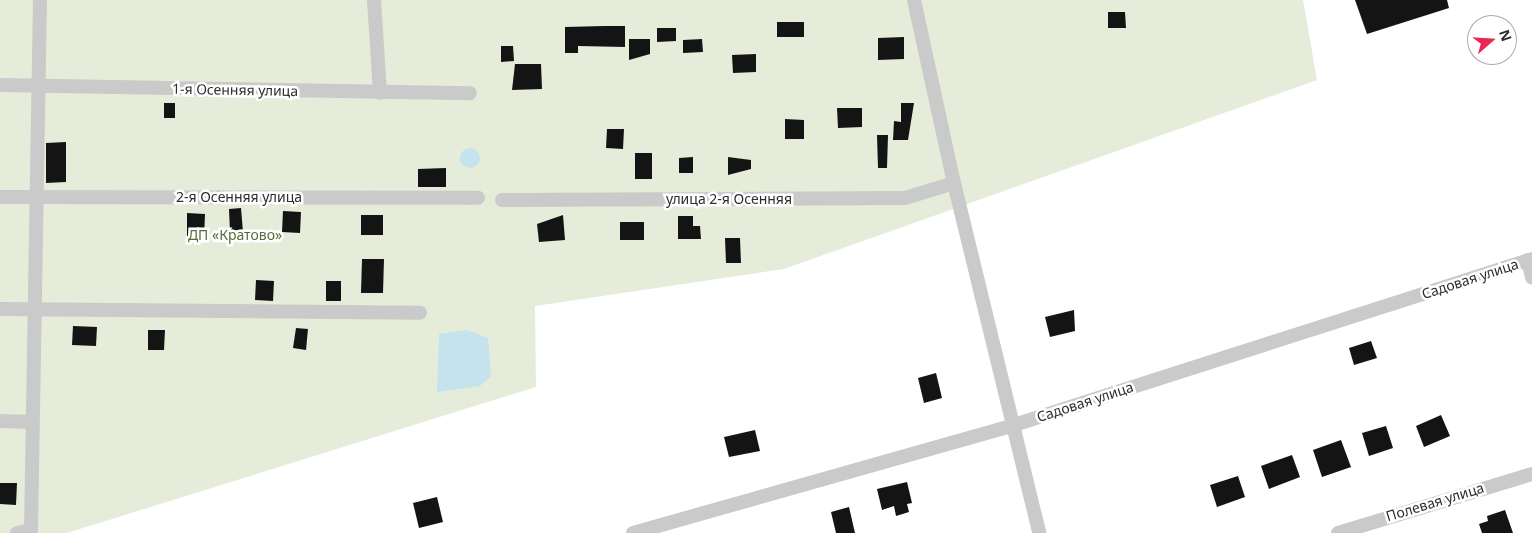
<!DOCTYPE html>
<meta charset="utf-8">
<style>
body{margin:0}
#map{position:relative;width:1532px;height:533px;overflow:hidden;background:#fff;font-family:"Noto Sans",sans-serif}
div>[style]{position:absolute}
.green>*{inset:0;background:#e6ecda}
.water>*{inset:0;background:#c5e3ed}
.round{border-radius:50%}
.building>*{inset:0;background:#141414}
.street>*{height:14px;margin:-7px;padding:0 7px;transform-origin:7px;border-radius:7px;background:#cacaca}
span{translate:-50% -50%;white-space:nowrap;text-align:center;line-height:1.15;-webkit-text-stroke:5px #fff;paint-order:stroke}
.street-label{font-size:14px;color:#2d2d2d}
.park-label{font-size:14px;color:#586b39}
.north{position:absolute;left:1467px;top:15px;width:50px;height:50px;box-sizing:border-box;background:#fff;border:1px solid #ababab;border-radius:50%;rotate:71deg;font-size:14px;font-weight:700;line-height:20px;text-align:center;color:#2d2d2d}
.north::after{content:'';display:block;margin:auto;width:18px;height:22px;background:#ed2754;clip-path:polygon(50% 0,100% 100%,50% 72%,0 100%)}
</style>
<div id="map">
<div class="green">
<div style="clip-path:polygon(0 0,1303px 0,1317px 80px,784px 269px,535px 306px,536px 387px,67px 533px,0 533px)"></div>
</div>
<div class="water">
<div class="round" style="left:460px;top:148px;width:20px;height:20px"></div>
<div style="clip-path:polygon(467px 330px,488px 338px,491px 376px,480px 386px,437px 392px,439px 334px)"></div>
</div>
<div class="building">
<div style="clip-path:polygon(1355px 0,1447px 0,1449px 8px,1367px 34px)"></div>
<div style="clip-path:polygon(1108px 12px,1125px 12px,1126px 28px,1108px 28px)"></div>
<div style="clip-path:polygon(777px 22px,804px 22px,804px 37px,777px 37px)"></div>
<div style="clip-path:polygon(604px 26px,625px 26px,625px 47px,578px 46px,578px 53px,565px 53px,565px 27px)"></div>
<div style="clip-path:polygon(657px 28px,676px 28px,676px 41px,657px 42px)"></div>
<div style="clip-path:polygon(904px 37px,904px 59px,878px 60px,878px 38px)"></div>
<div style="clip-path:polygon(629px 39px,650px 39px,650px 54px,629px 60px)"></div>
<div style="clip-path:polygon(702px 39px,703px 52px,683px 53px,683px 40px)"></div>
<div style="clip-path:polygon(501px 46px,513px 46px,514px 61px,501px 62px)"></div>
<div style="clip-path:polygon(756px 54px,756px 72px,733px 73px,732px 55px)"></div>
<div style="clip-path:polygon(515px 64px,541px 64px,542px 89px,512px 90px)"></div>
<div style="clip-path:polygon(164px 103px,175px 103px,175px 118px,164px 118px)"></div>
<div style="clip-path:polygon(901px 103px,914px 103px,908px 140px,893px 140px,894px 121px,901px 122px)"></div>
<div style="clip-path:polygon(837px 108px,862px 108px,862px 127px,838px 128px)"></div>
<div style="clip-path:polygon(785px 119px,804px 120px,804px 139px,785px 139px)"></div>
<div style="clip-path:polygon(607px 129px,624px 129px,623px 149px,606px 148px)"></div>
<div style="clip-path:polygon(877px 135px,888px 135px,887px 168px,878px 168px)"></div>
<div style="clip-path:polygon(66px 142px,66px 182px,46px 183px,46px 143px)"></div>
<div style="clip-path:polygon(635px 153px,652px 153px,652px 179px,635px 179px)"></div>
<div style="clip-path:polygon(693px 157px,693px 173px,679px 173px,679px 158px)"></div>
<div style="clip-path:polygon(728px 157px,751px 160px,751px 169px,728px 175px)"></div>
<div style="clip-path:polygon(446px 168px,446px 187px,418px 187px,418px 169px)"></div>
<div style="clip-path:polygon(241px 208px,243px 232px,230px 232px,229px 209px)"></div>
<div style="clip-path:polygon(283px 211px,301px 212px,300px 233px,282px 232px)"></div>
<div style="clip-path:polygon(187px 213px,205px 214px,204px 238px,187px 237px)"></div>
<div style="clip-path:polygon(361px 215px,383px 215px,383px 235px,361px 235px)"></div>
<div style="clip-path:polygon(563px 215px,565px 240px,539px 242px,537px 224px)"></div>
<div style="clip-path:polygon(678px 216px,693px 216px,693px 226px,700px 226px,701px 239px,678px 239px)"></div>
<div style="clip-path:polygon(620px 222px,644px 222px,644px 240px,620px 240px)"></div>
<div style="clip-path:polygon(725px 238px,740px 238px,741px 263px,726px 263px)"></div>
<div style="clip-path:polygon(362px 259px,384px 259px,383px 293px,361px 293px)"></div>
<div style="clip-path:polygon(256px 280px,274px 281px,273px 301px,255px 300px)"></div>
<div style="clip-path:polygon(326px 281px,341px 281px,341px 301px,326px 301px)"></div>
<div style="clip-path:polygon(1074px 310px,1075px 331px,1050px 337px,1045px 317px)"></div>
<div style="clip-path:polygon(73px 326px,97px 327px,96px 346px,72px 345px)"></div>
<div style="clip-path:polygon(296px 328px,308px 329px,306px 350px,293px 348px)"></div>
<div style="clip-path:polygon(148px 330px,165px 330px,164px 350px,148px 350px)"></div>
<div style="clip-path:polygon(1371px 341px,1377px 358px,1354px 365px,1349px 348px)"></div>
<div style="clip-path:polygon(936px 373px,942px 398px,924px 403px,918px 378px)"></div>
<div style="clip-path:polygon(1441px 415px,1450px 436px,1424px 447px,1416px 426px)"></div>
<div style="clip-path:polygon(1386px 426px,1393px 448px,1369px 456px,1362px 433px)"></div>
<div style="clip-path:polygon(755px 430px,760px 451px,729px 457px,724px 437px)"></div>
<div style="clip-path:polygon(1341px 440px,1351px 467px,1322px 477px,1313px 450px)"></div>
<div style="clip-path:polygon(1292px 455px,1300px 477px,1269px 489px,1261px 466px)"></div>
<div style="clip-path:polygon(1238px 476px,1245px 497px,1217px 507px,1210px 485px)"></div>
<div style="clip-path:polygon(907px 482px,912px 503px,907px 504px,909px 512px,896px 516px,894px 506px,882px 510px,877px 489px)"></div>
<div style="clip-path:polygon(0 483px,17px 483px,16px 505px,0 504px)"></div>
<div style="clip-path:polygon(437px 497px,443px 522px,419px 528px,413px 503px)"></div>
<div style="clip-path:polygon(849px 507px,855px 533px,836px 533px,831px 512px)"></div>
<div style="clip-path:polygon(1505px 510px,1513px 533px,1482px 533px,1479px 524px,1488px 521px,1487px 516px)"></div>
</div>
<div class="street">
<div style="left:374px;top:0;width:93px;rotate:86.3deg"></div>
<div style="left:914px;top:0;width:187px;rotate:77.7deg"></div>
<div style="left:954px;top:183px;width:360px;rotate:76.3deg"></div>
<div style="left:0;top:85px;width:470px;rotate:1deg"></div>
<div style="left:0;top:197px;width:478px;rotate:0.1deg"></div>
<div style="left:502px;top:200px;width:403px;rotate:-0.3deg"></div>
<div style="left:905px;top:198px;width:51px;rotate:-17deg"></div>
<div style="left:1528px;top:260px;width:18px;rotate:77deg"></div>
<div style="left:0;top:309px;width:420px;rotate:0.5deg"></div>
<div style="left:0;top:421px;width:32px;rotate:2deg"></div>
<div style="left:17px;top:533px;width:14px;rotate:-12deg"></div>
<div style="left:31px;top:530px;width:530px;rotate:-89.03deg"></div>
<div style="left:633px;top:533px;width:393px;rotate:-15.8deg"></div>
<div style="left:1011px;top:426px;width:547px;rotate:-17.77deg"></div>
<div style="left:1338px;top:533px;width:203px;rotate:-16.9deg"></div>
</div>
<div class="street-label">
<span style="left:235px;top:90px;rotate:1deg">1-я Осенняя улица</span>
<span style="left:239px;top:197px">2-я Осенняя улица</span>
<span style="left:729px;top:199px">улица 2-я Осенняя</span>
<span style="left:1470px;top:279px;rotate:-18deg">Садовая улица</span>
<span style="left:1085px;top:402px;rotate:-18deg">Садовая улица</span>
<span style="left:1435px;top:502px;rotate:-17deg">Полевая улица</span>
</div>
<div class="park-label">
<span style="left:235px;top:235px">ДП «Кратово»</span>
</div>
<div class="north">N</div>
</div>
